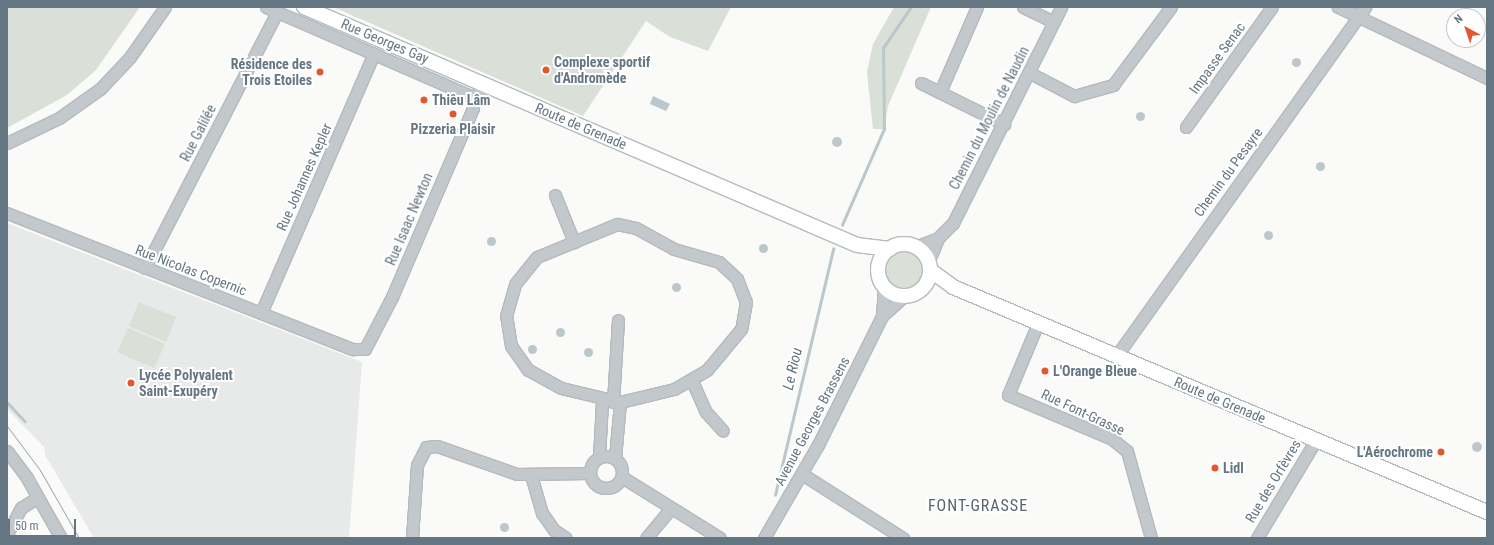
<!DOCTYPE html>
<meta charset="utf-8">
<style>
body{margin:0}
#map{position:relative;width:1494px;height:545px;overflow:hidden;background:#fafaf8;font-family:"Roboto Condensed",sans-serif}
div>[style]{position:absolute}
.built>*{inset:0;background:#e8e9e9}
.green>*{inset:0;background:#dadfd7}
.round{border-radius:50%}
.water>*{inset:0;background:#bbc7cb}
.stream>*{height:2.5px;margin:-1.25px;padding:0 1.25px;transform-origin:1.25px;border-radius:1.25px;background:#bbc7cb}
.roads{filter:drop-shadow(1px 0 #b5babe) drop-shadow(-1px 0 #b5babe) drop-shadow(0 1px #b5babe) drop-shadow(0 -1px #b5babe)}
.minor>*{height:11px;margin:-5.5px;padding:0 5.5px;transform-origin:5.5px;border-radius:5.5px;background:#c3c8cc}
.minor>.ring{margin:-5.5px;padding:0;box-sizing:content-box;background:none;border:11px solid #c3c8cc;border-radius:50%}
.major>*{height:14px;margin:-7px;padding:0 7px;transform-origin:7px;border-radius:7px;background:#fff}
.major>.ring{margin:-7px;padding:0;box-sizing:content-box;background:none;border:14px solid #fff;border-radius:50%}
.tram>*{height:1px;margin:-0.5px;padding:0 0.5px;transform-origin:0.5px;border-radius:0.5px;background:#a2aab0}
.dots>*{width:11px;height:11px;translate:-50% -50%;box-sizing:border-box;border:2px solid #fff;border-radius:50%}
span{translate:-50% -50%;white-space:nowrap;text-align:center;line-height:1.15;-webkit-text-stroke:4px #fff;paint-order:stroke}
.street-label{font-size:14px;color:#657683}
.poi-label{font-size:14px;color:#657683;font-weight:700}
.left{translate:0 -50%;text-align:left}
.right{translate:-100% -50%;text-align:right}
.water-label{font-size:15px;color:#60757c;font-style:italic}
.quarter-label{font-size:16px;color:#57646e;letter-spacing:1px}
.frame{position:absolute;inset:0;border:8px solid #657683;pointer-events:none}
.north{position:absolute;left:1446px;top:8px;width:40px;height:40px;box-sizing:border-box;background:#fff;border:1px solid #c1c8cd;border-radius:50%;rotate:320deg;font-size:11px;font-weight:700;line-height:16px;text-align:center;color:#657683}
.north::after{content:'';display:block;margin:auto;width:14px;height:18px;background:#e4572e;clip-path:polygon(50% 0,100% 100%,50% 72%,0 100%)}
.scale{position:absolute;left:8px;top:519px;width:68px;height:18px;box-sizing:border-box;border:2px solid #657683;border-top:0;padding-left:5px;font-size:12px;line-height:14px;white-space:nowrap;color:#657683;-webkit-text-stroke:3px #fff;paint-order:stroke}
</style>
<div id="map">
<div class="built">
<div style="clip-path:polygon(7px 223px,362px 362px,349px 538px,94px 538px,45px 455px,44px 447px,7px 409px)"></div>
</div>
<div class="green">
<div style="clip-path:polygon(7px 7px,140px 7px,96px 70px,67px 95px,7px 128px)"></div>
<div style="clip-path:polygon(333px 7px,731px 7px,708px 51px,670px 37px,646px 21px,583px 116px)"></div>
<div style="clip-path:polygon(894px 7px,931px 7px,888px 106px,884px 129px,873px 129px,867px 72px,873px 44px)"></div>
<div class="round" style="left:885px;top:251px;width:38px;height:38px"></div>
<div style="clip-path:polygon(139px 302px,176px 317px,166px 342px,129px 326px)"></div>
<div style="clip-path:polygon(128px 328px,165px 344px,154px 368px,117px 352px)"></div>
</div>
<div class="water">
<div class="round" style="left:1291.5px;top:57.5px;width:9px;height:9px"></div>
<div style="clip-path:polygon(653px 96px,670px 104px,666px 111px,650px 104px)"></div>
<div class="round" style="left:1135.5px;top:111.5px;width:9px;height:9px"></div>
<div class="round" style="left:832px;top:137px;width:10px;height:10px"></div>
<div class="round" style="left:1315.5px;top:161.5px;width:9px;height:9px"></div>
<div class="round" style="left:1263.5px;top:230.5px;width:9px;height:9px"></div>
<div class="round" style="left:486.5px;top:236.5px;width:9px;height:9px"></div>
<div class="round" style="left:758.5px;top:243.5px;width:9px;height:9px"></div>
<div class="round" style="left:671.5px;top:282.5px;width:9px;height:9px"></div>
<div class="round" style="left:555.5px;top:327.5px;width:9px;height:9px"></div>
<div class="round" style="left:527.5px;top:344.5px;width:9px;height:9px"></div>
<div class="round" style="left:583.5px;top:347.5px;width:9px;height:9px"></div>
<div class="round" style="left:1472px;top:442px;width:10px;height:10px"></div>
<div class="round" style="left:499.5px;top:522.5px;width:9px;height:9px"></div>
</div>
<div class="stream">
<div style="left:842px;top:225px;width:105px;rotate:-66.4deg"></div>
<div style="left:884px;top:129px;width:81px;rotate:-90.7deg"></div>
<div style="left:883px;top:48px;width:50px;rotate:-55.7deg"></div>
<div style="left:7px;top:402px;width:26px;rotate:47deg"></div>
<div style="left:775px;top:495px;width:253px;rotate:-76.7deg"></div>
</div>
<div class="roads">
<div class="minor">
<div style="left:266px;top:7px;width:226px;rotate:23.5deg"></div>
<div style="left:473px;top:97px;width:19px;rotate:-36deg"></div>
<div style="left:1023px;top:7px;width:34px;rotate:26deg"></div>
<div style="left:1338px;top:7px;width:165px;rotate:25.5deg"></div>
<div style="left:1030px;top:73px;width:50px;rotate:27.6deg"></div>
<div style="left:1074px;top:96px;width:41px;rotate:-15.8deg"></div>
<div style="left:1113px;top:85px;width:97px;rotate:-53.4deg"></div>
<div style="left:921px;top:83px;width:93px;rotate:26.3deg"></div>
<div style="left:940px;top:92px;width:93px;rotate:-66.5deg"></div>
<div style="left:1186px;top:127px;width:148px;rotate:-54.4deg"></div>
<div style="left:7px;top:143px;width:58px;rotate:-25.7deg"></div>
<div style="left:59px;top:118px;width:50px;rotate:-35.3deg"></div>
<div style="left:100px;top:89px;width:44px;rotate:-46.8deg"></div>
<div style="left:130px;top:57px;width:61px;rotate:-55deg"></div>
<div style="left:555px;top:195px;width:51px;rotate:68deg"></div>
<div style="left:7px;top:213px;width:372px;rotate:21.5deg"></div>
<div style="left:353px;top:349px;width:12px"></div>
<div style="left:365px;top:349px;width:59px;rotate:-62.6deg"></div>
<div style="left:392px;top:297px;width:206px;rotate:-66.8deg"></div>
<div style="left:473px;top:108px;width:11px;rotate:-90deg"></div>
<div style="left:617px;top:224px;width:19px;rotate:12deg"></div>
<div style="left:636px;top:228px;width:43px;rotate:28.9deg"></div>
<div style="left:674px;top:249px;width:47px;rotate:16.1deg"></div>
<div style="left:719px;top:262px;width:25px;rotate:43deg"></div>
<div style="left:737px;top:279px;width:25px;rotate:69deg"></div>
<div style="left:746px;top:302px;width:27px;rotate:100deg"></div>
<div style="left:741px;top:329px;width:53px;rotate:129.7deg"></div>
<div style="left:707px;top:370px;width:38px;rotate:150deg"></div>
<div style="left:674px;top:389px;width:56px;rotate:166.5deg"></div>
<div style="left:620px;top:402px;width:61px;rotate:-166.7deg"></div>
<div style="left:561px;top:388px;width:38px;rotate:-151deg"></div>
<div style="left:528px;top:370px;width:29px;rotate:-125deg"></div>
<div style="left:511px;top:346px;width:30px;rotate:-99deg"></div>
<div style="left:506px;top:316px;width:33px;rotate:-74deg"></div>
<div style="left:515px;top:284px;width:35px;rotate:-51deg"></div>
<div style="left:537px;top:257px;width:87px;rotate:-22.4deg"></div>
<div style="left:915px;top:247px;width:25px;rotate:-21deg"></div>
<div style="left:938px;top:238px;width:21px;rotate:-45deg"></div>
<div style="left:953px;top:223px;width:241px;rotate:-63.4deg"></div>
<div style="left:928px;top:263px;width:27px;rotate:-68deg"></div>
<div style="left:145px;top:268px;width:288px;rotate:-62.7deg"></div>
<div style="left:261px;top:313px;width:283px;rotate:-66.5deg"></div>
<div style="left:882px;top:316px;width:29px;rotate:-86deg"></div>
<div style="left:1038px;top:323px;width:78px;rotate:112.6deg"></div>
<div style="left:1008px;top:395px;width:113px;rotate:22.9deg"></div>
<div style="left:1112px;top:439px;width:19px;rotate:39deg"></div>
<div style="left:1127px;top:451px;width:90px;rotate:74.6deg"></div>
<div style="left:1117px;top:355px;width:427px;rotate:-54.5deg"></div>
<div style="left:692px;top:381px;width:34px;rotate:66deg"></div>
<div style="left:706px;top:412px;width:25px;rotate:48deg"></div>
<div style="left:613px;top:402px;width:82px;rotate:-86.5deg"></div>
<div style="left:7px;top:451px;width:34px;rotate:53deg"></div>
<div style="left:27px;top:478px;width:69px;rotate:60.5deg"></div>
<div class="ring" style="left:590px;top:456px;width:21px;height:21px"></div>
<div style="left:599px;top:457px;width:56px;rotate:-86.9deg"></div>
<div style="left:615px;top:458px;width:56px;rotate:-84.9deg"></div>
<div style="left:802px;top:474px;width:120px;rotate:32.4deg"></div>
<div style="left:531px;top:475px;width:40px;rotate:74deg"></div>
<div style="left:542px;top:513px;width:21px;rotate:55deg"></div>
<div style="left:554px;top:530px;width:14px;rotate:34deg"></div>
<div style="left:622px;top:477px;width:115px;rotate:31.9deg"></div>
<div style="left:7px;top:534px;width:30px;rotate:-62deg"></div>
<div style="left:21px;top:508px;width:20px;rotate:-33deg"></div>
<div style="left:412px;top:538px;width:73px;rotate:-86.1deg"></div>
<div style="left:417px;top:465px;width:20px;rotate:-63deg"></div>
<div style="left:426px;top:447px;width:11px;rotate:-5deg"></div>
<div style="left:437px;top:446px;width:85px;rotate:19.3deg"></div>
<div style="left:517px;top:474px;width:72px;rotate:-0.8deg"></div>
<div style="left:646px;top:538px;width:38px;rotate:-50deg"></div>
<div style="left:764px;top:538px;width:108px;rotate:-59.9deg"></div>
<div style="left:818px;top:445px;width:144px;rotate:-63.6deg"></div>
<div style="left:882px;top:316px;width:30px;rotate:-42deg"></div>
<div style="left:1257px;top:538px;width:114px;rotate:-59deg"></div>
</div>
<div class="major">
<div style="left:304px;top:7px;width:602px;rotate:23.29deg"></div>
<div style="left:857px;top:245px;width:33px;rotate:7deg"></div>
<div class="ring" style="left:878px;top:244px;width:38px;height:38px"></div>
<div style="left:930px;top:270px;width:29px;rotate:36deg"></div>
<div style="left:953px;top:287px;width:579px;rotate:22.85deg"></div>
</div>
</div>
<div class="tram">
<div style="left:7px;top:426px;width:55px;rotate:53.1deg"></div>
<div style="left:40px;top:470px;width:78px;rotate:60.2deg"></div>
</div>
<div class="dots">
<div style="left:546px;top:70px;background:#e4572e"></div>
<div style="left:320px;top:72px;background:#e4572e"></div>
<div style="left:424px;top:100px;background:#e4572e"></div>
<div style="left:453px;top:114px;background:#e4572e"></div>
<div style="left:1045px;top:371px;background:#e4572e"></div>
<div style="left:131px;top:383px;background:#e4572e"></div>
<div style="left:1441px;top:452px;background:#e4572e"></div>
<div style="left:1215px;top:468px;background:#e4572e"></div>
</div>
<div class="street-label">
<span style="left:385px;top:41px;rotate:23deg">Rue Georges Gay</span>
<span style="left:1217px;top:58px;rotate:-54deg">Impasse Senac</span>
<span style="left:989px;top:118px;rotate:-63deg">Chemin du Moulin de Naudin</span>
<span style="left:581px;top:126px;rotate:23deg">Route de Grenade</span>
<span style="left:198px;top:133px;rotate:-63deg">Rue Galilée</span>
<span style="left:1228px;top:172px;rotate:-54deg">Chemin du Pesayre</span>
<span style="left:304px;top:177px;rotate:-66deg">Rue Johannes Kepler</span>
<span style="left:409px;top:219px;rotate:-67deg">Rue Isaac Newton</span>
<span style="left:191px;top:270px;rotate:21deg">Rue Nicolas Copernic</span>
<span style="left:1220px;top:400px;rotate:23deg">Route de Grenade</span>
<span style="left:1083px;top:412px;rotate:25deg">Rue Font-Grasse</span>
<span style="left:812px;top:421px;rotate:-62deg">Avenue Georges Brassens</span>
<span style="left:1273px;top:481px;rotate:-59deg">Rue des Orfèvres</span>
</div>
<div class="poi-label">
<span class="left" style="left:554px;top:70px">Complexe sportif<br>d'Andromède</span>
<span class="right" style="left:312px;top:72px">Résidence des<br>Trois Etoiles</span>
<span class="left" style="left:432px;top:100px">Thiêu Lâm</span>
<span style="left:453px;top:129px">Pizzeria Plaisir</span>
<span class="left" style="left:1053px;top:371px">L'Orange Bleue</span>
<span class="left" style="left:139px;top:383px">Lycée Polyvalent<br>Saint-Exupéry</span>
<span class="right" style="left:1433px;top:452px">L'Aérochrome</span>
<span class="left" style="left:1223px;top:468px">Lidl</span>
</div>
<div class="water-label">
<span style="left:793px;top:369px;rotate:-77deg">Le Riou</span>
</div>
<div class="quarter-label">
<span style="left:978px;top:506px">FONT-GRASSE</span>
</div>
<div class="frame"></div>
<div class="north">N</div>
<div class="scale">50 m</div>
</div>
